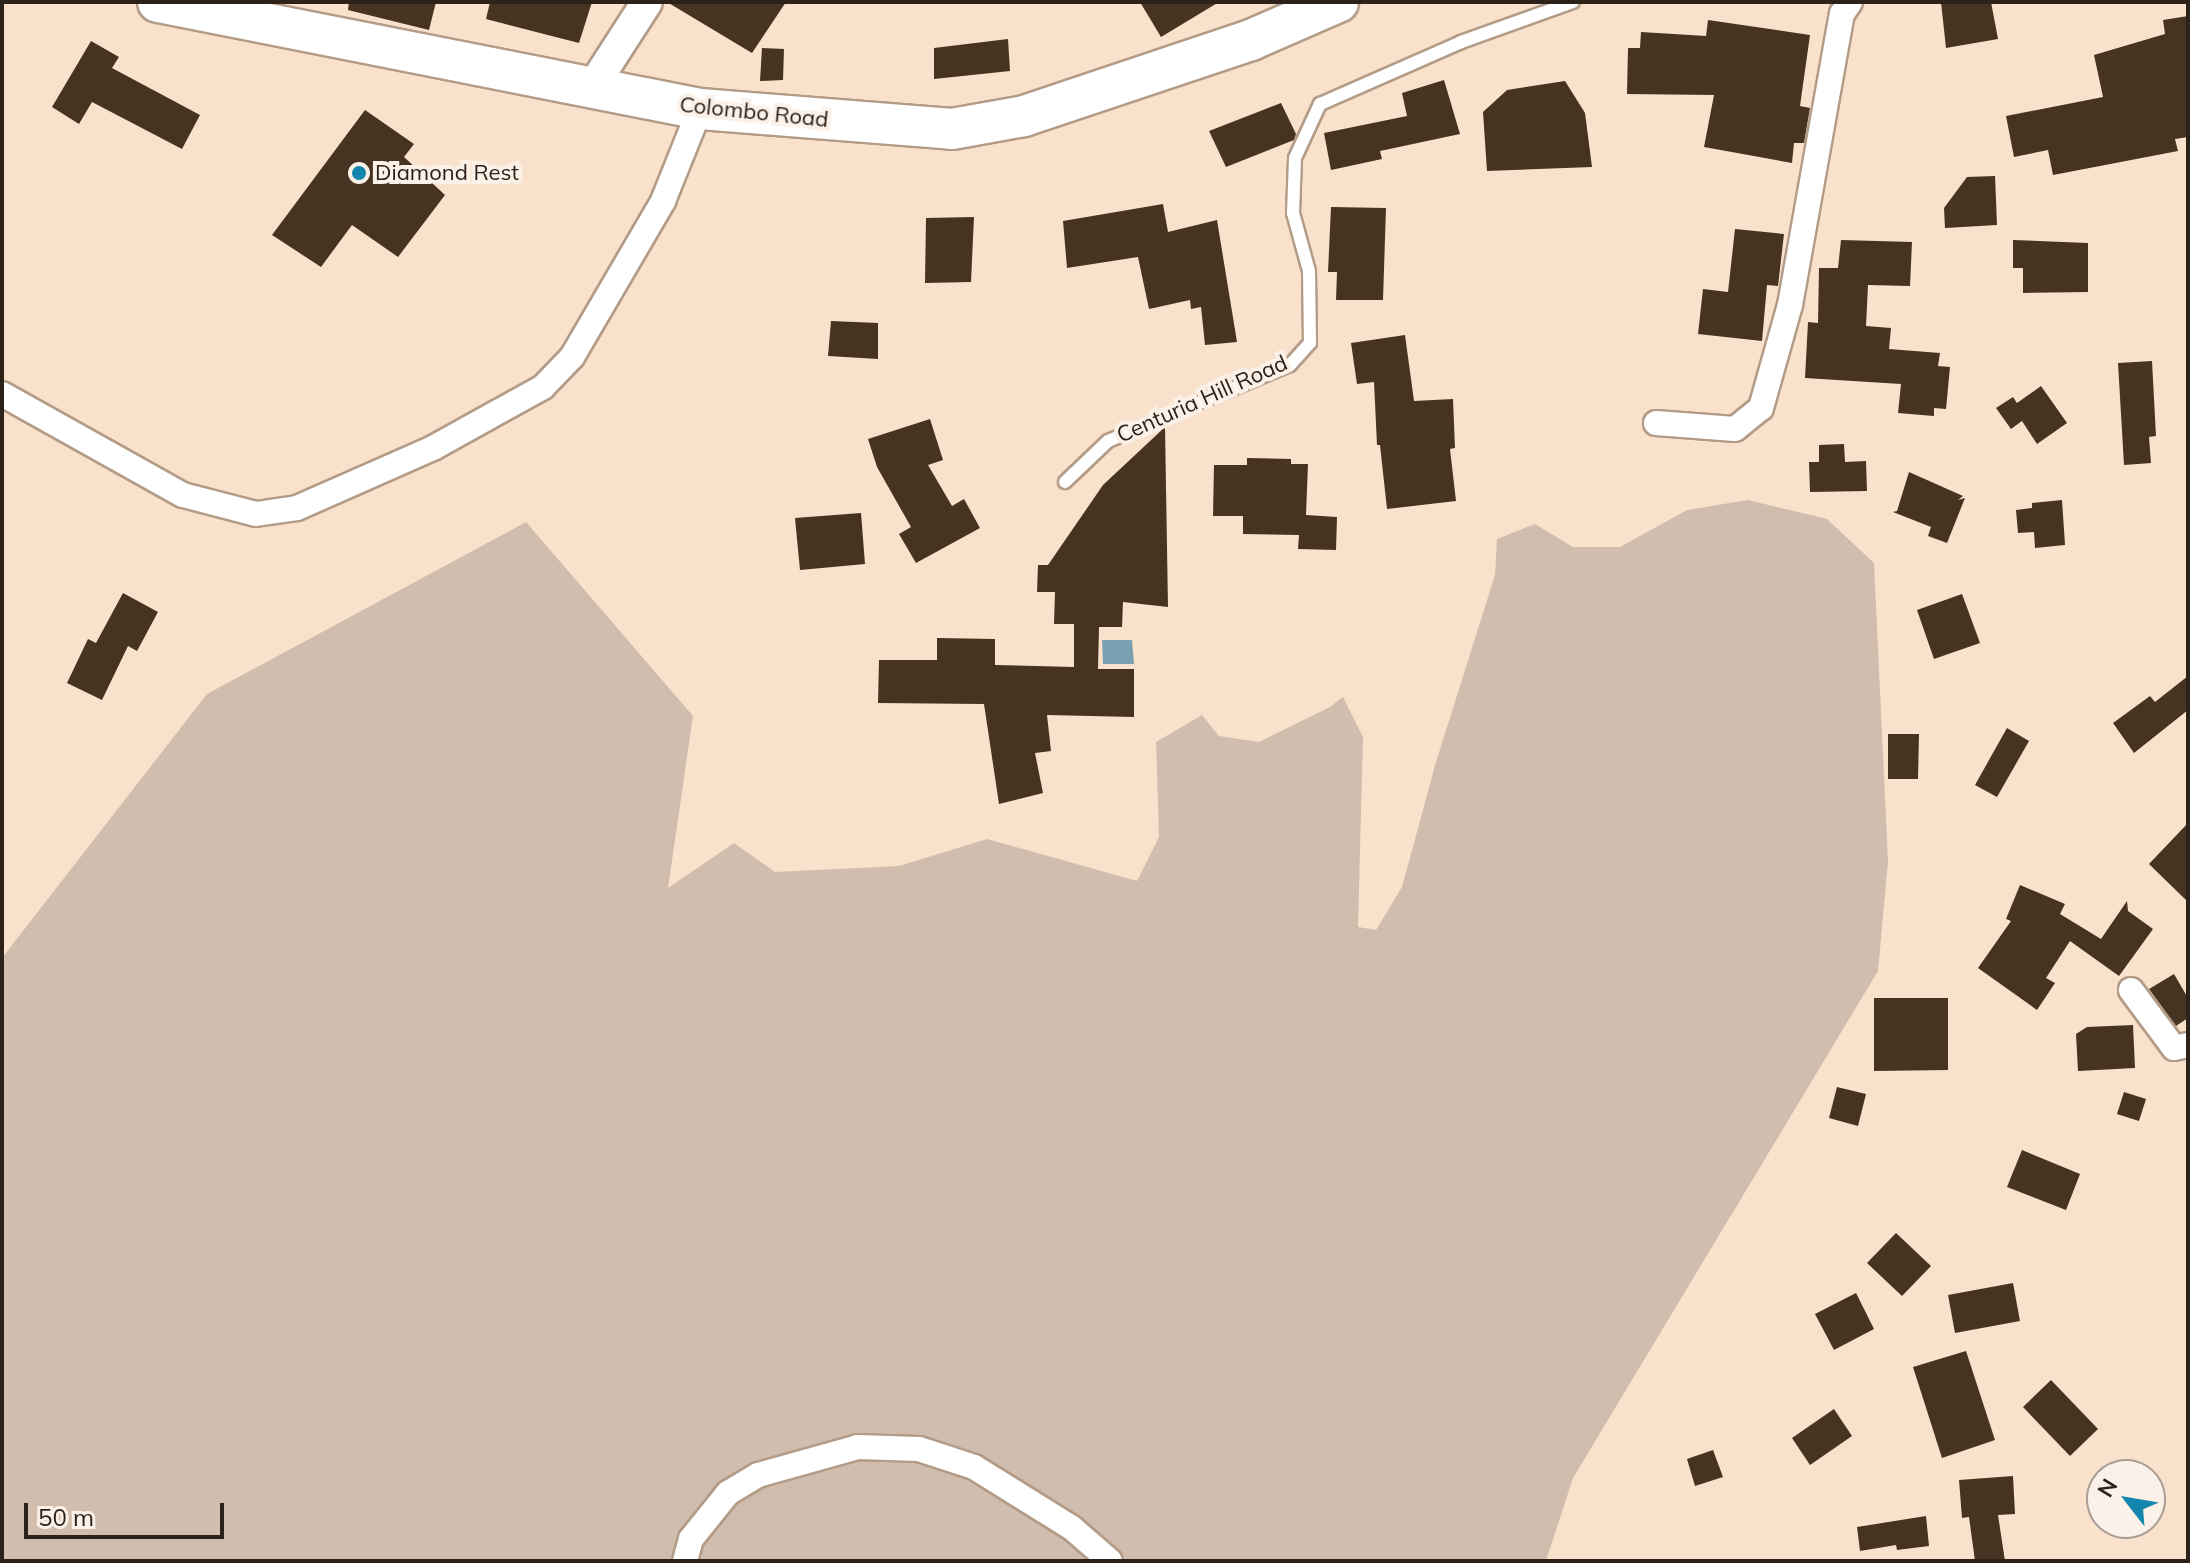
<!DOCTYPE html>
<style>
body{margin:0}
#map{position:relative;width:2190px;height:1563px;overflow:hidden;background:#fae1cb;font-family:Mulish,sans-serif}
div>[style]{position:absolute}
.green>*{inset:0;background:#d0bdad}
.water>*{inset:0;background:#7ba0b2}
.building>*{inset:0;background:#473321}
.roads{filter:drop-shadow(2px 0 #b39c87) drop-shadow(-2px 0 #b39c87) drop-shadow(0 2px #b39c87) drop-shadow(0 -2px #b39c87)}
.service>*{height:12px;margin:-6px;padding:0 6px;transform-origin:6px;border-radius:6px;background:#fff}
.minor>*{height:24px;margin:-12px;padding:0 12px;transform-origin:12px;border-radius:12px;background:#fff}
.tertiary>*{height:30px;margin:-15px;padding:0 15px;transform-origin:15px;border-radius:15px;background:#fff}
.trunk>*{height:40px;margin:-20px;padding:0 20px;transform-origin:20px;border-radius:20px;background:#fff}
.dots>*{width:22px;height:22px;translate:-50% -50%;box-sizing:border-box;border:4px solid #fbf1e8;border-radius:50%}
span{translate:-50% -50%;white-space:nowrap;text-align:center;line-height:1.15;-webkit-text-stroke:8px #fbf1e8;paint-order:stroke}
.street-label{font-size:22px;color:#2c221a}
.poi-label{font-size:22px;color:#2c221a}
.left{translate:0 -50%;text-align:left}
.frame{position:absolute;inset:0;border:4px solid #2c221a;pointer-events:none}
.north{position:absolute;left:2086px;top:1459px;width:80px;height:80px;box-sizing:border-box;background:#fbf1e8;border:2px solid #a89e96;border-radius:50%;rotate:301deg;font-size:22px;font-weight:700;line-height:32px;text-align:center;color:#2c221a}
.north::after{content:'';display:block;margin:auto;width:28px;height:36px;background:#1485ac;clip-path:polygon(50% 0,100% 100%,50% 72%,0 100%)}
.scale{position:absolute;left:24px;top:1503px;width:200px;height:36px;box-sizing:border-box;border:4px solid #2c221a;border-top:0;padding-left:10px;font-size:24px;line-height:28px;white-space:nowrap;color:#2c221a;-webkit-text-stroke:6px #fbf1e8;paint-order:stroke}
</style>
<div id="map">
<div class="green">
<div style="clip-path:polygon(1748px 500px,1827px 519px,1874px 563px,1888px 861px,1878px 971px,1573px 1478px,1546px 1561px,2px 1561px,2px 958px,207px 694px,526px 522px,693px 716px,668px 888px,734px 843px,775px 872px,899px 866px,987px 839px,1137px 881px,1159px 837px,1156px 742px,1202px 715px,1219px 736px,1259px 742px,1330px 707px,1343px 697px,1363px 737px,1358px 927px,1376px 930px,1402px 887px,1436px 762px,1495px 575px,1497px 539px,1535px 524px,1573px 547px,1620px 547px,1687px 510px)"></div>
</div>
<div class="water">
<div style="clip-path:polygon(1102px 640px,1132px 640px,1134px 664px,1103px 664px)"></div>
</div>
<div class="building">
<div style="clip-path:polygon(349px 2px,436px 2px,429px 30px,348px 10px)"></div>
<div style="clip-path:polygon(490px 2px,592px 2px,579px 43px,486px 19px)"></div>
<div style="clip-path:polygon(667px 2px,786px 2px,752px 53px)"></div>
<div style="clip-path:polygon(1140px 2px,1219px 2px,1161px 37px)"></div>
<div style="clip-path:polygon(1941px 2px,1991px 2px,1998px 39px,1946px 48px)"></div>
<div style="clip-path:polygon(2188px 16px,2188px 137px,2175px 139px,2178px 151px,2053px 175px,2048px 150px,2014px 157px,2006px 116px,2103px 97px,2094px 55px,2165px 34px,2163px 20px)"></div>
<div style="clip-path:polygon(1708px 20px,1810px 35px,1800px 106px,1810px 108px,1804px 143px,1794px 143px,1792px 163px,1704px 147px,1714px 95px,1627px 94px,1628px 48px,1640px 48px,1641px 32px,1706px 36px)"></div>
<div style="clip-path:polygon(1008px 39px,1010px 71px,934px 79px,934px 48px)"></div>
<div style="clip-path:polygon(91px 41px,119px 57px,112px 68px,200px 115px,182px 149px,92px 102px,79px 124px,52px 107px)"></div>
<div style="clip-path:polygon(762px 48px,784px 49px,783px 80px,760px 81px)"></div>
<div style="clip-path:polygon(1444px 80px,1460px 134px,1380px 151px,1382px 159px,1331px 170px,1324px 133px,1407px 116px,1402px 93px)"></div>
<div style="clip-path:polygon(1565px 81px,1585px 113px,1592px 167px,1487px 171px,1483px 112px,1507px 90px)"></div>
<div style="clip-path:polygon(1281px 103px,1296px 134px,1294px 140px,1226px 167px,1209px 131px)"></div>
<div style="clip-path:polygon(365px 110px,414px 144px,404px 157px,445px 195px,398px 257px,352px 225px,321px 267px,272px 235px)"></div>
<div style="clip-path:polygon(1995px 176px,1997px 225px,1945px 228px,1944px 208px,1967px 177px)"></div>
<div style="clip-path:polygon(1163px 204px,1168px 232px,1217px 220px,1237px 342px,1205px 345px,1201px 307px,1191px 309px,1190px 300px,1149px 309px,1138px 257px,1067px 268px,1063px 221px)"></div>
<div style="clip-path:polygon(1331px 207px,1386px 208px,1383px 300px,1336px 300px,1337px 272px,1328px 272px)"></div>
<div style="clip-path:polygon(974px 217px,971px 282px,925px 283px,926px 218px)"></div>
<div style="clip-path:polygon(1735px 229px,1784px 234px,1778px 286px,1767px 285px,1762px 341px,1698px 334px,1703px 289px,1728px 292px)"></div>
<div style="clip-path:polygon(1841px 240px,1912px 242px,1910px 286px,1868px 285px,1866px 326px,1891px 328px,1889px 349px,1940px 353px,1938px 366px,1950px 367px,1946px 409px,1934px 408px,1934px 416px,1898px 413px,1901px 384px,1805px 378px,1808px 322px,1818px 323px,1819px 268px,1838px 268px)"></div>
<div style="clip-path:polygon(2013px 240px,2088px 243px,2088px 292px,2023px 293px,2023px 268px,2013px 268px)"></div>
<div style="clip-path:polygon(831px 321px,878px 323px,878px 359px,828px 356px)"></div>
<div style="clip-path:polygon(1405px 335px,1414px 401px,1453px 399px,1455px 448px,1450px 449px,1456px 501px,1387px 509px,1380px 445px,1377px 445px,1374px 382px,1357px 384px,1351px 343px)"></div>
<div style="clip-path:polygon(2152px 361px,2156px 436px,2149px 437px,2151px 463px,2124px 465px,2118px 363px)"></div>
<div style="clip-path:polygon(2041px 386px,2067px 423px,2037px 444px,2022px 421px,2011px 429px,1996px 408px,2013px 397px,2017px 403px)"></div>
<div style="clip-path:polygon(930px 419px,943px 460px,928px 465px,952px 506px,964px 499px,980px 528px,916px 563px,899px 534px,911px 527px,877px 467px,868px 439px)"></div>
<div style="clip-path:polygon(1165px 427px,1168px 607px,1123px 602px,1122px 627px,1099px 627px,1098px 669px,1134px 669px,1134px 717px,1047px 715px,1051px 751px,1035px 753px,1043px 793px,999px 804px,984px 704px,878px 703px,879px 660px,937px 660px,937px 638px,995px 639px,995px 665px,1074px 667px,1074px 624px,1054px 624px,1055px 592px,1037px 592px,1038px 565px,1048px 565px,1103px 485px)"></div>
<div style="clip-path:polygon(1844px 444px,1845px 462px,1866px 461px,1867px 491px,1810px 492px,1809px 462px,1819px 462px,1819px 445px)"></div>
<div style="clip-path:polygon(1247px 458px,1291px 459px,1291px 464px,1308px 464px,1306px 515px,1337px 517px,1336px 550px,1298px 549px,1299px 535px,1243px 534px,1243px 516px,1213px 516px,1214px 465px,1247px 465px)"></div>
<div style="clip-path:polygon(1909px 472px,1963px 496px,1958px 500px,1965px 498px,1947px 543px,1928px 536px,1931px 527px,1893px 512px,1897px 511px)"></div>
<div style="clip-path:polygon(2062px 500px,2065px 545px,2035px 548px,2034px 532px,2018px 533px,2016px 510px,2032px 508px,2032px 503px)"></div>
<div style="clip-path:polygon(861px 513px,865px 564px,800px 570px,795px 518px)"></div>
<div style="clip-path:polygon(123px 593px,158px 612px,137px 651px,128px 646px,102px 700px,67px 683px,88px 639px,96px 643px)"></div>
<div style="clip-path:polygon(1962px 594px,1980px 643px,1934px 659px,1917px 610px)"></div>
<div style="clip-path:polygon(2188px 676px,2188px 710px,2134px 753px,2113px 723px,2150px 696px,2155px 702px)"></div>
<div style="clip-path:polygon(2007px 728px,2029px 741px,1997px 797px,1975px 785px)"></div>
<div style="clip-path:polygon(1888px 734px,1919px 734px,1918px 779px,1888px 779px)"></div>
<div style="clip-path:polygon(2188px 823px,2188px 902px,2149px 864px)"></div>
<div style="clip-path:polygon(2020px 885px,2065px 904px,2060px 914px,2101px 939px,2127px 901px,2128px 911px,2153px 929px,2119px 976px,2070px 941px,2046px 978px,2055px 983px,2037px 1010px,1978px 968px,2011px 921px,2006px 919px)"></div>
<div style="clip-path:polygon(2174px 974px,2188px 998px,2188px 1018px,2176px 1026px,2149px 989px)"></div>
<div style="clip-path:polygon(1874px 998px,1948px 998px,1948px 1070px,1874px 1071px)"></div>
<div style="clip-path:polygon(2133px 1025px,2135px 1068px,2078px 1071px,2076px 1034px,2087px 1027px)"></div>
<div style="clip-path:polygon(1837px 1087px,1866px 1094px,1858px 1126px,1829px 1118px)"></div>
<div style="clip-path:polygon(2124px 1092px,2146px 1099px,2139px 1121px,2117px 1114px)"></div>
<div style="clip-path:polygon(2022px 1150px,2080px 1174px,2066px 1210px,2007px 1187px)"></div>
<div style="clip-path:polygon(1896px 1233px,1931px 1266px,1902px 1296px,1867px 1263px)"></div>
<div style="clip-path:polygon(2013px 1283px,2020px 1321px,1955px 1333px,1948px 1295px)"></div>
<div style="clip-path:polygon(1856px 1293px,1874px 1329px,1834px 1350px,1815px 1314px)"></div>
<div style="clip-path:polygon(1966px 1351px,1995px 1440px,1942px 1458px,1913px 1367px)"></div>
<div style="clip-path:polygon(2051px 1380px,2098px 1429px,2070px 1456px,2023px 1407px)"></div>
<div style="clip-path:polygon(1834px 1409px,1852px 1436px,1810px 1465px,1792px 1438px)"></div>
<div style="clip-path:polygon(1713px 1450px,1723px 1477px,1695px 1486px,1687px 1459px)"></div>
<div style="clip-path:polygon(2013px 1476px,2015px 1514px,1998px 1515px,2005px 1561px,1975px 1561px,1969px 1517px,1962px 1518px,1959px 1480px)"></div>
<div style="clip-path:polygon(1926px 1516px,1929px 1546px,1897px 1550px,1896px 1545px,1860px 1551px,1857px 1527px)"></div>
</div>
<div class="roads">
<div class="service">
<div style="left:1065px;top:482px;width:59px;rotate:-43.6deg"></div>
<div style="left:1108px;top:441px;width:197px;rotate:-22.7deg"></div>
<div style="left:1290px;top:365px;width:30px;rotate:-48deg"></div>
<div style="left:1310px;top:343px;width:72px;rotate:-90.8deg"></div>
<div style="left:1309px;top:271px;width:60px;rotate:-105.4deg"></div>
<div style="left:1293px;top:213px;width:55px;rotate:-87.9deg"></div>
<div style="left:1295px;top:158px;width:60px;rotate:-65.2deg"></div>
<div style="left:1320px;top:104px;width:154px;rotate:-23.7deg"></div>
<div style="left:1461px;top:42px;width:119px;rotate:-19.7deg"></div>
</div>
<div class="minor">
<div style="left:2px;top:394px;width:207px;rotate:29.2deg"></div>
<div style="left:183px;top:495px;width:75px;rotate:14.6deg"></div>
<div style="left:256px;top:514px;width:41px;rotate:-8.3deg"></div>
<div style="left:297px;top:508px;width:149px;rotate:-23.8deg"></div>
<div style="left:433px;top:448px;width:126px;rotate:-29deg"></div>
<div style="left:543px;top:387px;width:42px;rotate:-46deg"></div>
<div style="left:572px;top:357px;width:181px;rotate:-59.7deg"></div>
<div style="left:663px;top:201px;width:99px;rotate:-68.1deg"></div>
<div style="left:1656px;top:423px;width:79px;rotate:4.3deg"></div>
<div style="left:1735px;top:429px;width:33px;rotate:-39deg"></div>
<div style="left:1761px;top:408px;width:107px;rotate:-74.3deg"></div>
<div style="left:1790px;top:305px;width:296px;rotate:-79.9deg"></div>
<div style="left:1842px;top:14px;width:14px;rotate:-56deg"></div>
<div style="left:2131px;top:990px;width:72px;rotate:53.4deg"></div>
<div style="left:2174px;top:1048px;width:14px;rotate:-12deg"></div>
<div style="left:685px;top:1561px;width:23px;rotate:-75deg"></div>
<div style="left:691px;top:1539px;width:59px;rotate:-51.2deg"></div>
<div style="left:728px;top:1493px;width:35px;rotate:-31deg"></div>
<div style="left:758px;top:1475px;width:104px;rotate:-15.6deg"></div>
<div style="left:858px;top:1447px;width:61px;rotate:1.9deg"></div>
<div style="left:919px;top:1449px;width:58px;rotate:18.1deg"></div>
<div style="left:974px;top:1467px;width:115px;rotate:31.9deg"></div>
<div style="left:1072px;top:1528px;width:50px;rotate:41deg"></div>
</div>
<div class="tertiary">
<div style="left:591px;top:89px;width:103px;rotate:-57.2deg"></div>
</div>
<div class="trunk">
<div style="left:158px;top:2px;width:552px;rotate:11.17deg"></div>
<div style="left:700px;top:109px;width:253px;rotate:4.5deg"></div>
<div style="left:952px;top:129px;width:73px;rotate:-10.2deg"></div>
<div style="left:1024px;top:116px;width:239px;rotate:-18.5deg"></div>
<div style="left:1251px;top:40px;width:95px;rotate:-23.6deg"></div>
</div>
</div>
<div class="dots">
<div style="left:359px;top:173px;background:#1485ac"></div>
</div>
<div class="street-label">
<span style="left:754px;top:112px;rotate:6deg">Colombo Road</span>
<span style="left:1202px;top:399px;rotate:-24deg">Centuria Hill Road</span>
</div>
<div class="poi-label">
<span class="left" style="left:375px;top:173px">Diamond Rest</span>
</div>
<div class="frame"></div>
<div class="north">N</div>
<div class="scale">50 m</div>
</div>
